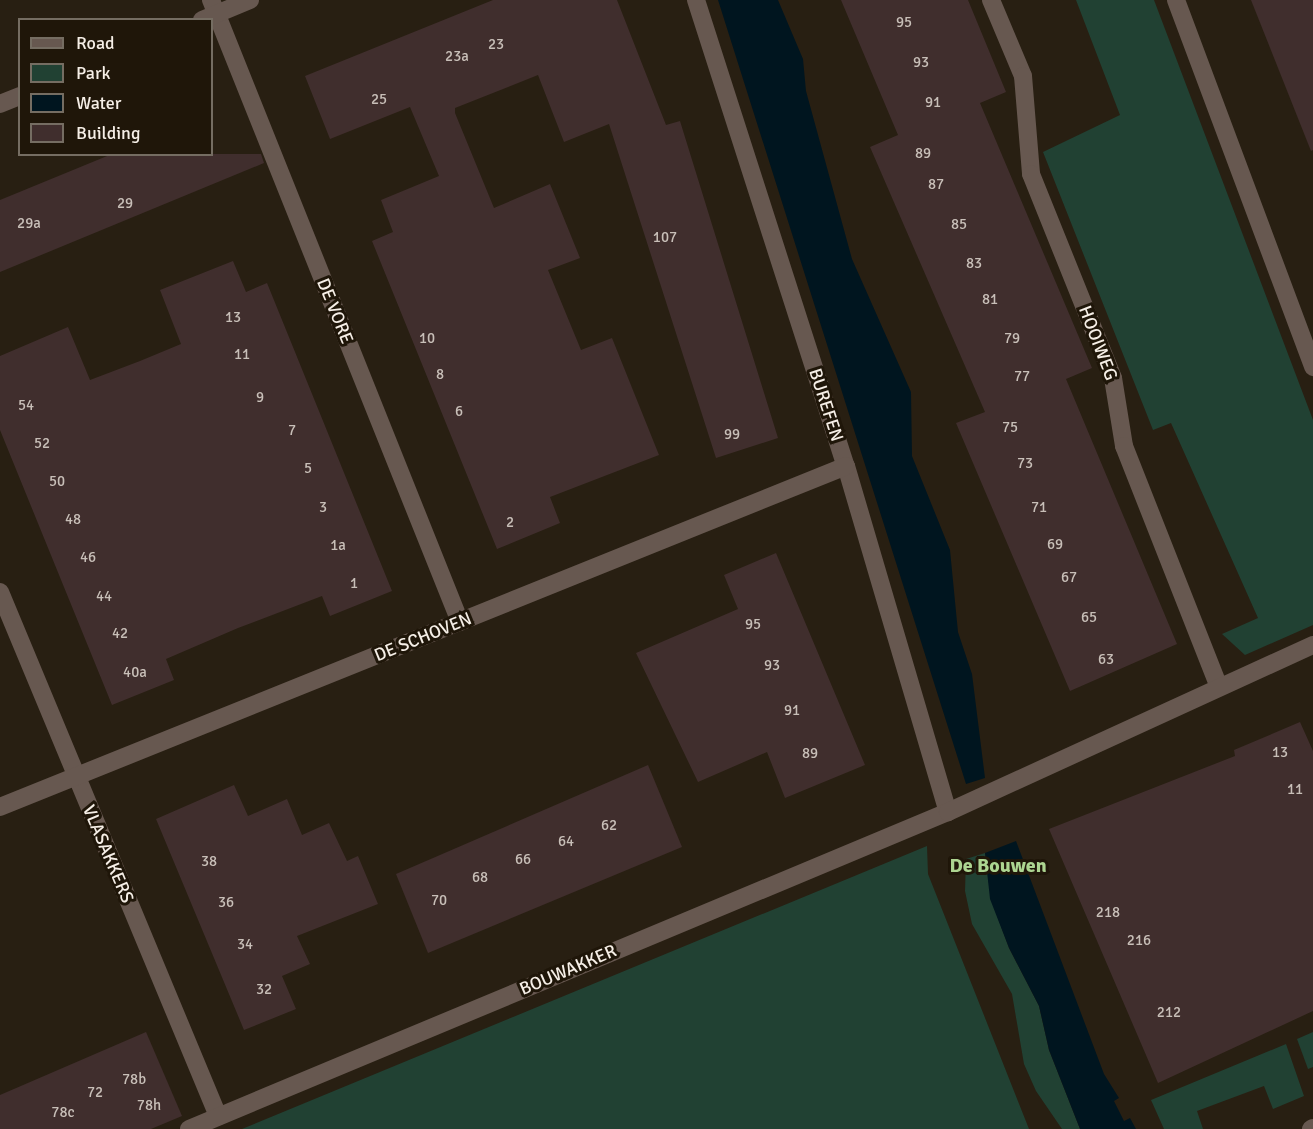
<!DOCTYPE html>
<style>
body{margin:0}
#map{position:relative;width:1313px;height:1129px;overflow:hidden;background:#281f12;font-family:Signika,sans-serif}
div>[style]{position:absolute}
.green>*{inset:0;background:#214133}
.water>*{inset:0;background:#00151f}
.building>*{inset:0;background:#402e2d}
.minor>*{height:18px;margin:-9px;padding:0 9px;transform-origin:9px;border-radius:9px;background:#675850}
span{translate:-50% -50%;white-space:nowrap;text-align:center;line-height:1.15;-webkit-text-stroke:6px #1f1609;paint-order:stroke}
.number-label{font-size:15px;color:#c8bfb8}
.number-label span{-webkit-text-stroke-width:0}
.street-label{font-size:18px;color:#f6efe7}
.neighbourhood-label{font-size:20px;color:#add591;font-weight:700}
.legend{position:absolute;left:18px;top:18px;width:195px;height:138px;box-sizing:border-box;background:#1f1609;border:2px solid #756d62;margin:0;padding:8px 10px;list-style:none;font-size:18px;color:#f6efe7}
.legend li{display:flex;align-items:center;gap:12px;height:30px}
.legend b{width:30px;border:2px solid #756d62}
</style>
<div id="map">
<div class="green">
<div style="clip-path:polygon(1076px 0,1154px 0,1313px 420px,1313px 625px,1245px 655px,1222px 634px,1258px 618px,1171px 423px,1153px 430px,1043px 152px,1120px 115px)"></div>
<div style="clip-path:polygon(927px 846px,928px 874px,1029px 1129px,242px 1129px)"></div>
<div style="clip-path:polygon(985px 853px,991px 899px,1009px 948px,1039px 1006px,1049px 1050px,1080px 1129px,1062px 1129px,1036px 1091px,1024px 1064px,1012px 994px,972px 924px,965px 891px,966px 859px)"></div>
<div style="clip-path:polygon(1313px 1032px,1313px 1067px,1308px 1069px,1297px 1039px)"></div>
<div style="clip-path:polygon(1286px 1044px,1304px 1096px,1273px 1109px,1264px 1086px,1197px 1111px,1203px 1129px,1164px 1129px,1151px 1100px)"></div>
</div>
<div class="water">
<div style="clip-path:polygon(718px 0,778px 0,803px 59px,806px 91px,852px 259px,911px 392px,912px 456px,950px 550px,958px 632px,972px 674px,985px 778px,966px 784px)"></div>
<div style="clip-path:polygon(1016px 841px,1104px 1074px,1119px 1098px,1114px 1101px,1124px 1121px,1130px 1118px,1136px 1129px,1080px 1129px,1049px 1050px,1039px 1006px,1009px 948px,990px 899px,985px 853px)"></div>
</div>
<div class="building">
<div style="clip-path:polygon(493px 0,617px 0,666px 125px,680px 121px,778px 438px,716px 458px,609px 124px,564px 142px,538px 75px,455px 108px,455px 113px,494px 208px,550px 184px,580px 258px,548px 270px,581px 350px,612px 338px,659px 455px,550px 497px,560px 523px,497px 549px,372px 241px,393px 232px,381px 200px,439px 176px,410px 107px,330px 139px,305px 76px)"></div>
<div style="clip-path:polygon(841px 0,968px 0,1006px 92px,980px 103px,1092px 368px,1066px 379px,1177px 644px,1070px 691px,956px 423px,985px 412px,870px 147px,898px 135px)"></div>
<div style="clip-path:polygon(1251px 0,1313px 0,1313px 150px,1311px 151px)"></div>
<div style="clip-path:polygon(112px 154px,261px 154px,264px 163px,0 272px,0 200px)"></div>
<div style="clip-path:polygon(233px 261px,246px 292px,267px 283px,392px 591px,330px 616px,322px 596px,238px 628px,166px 659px,174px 680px,112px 705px,0 430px,0 356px,68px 327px,90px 380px,140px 361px,181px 344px,160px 290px)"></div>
<div style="clip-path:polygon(776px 553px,865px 765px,785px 798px,767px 752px,698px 782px,636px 653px,738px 609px,724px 575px)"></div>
<div style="clip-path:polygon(1300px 722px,1313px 751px,1313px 1011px,1158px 1083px,1049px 829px,1235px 756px,1234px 750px)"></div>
<div style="clip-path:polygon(648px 765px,682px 847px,428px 953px,396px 874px)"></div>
<div style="clip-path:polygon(234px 785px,248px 816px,287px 799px,302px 835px,329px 823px,347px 861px,358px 856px,378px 904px,297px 936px,310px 964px,282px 976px,296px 1009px,244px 1030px,156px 819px)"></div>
<div style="clip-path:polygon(146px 1032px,182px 1116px,151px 1129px,0 1129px,0 1095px)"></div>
</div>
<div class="minor">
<div style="left:211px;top:0;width:670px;rotate:68.18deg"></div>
<div style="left:696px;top:0;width:490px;rotate:72.2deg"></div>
<div style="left:846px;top:466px;width:361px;rotate:73.6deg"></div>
<div style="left:991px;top:0;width:82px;rotate:67.2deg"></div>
<div style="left:1023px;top:76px;width:98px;rotate:85.3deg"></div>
<div style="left:1031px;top:174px;width:220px;rotate:68.1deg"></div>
<div style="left:1113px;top:378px;width:69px;rotate:80.8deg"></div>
<div style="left:1124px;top:446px;width:257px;rotate:68.5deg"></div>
<div style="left:1176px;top:0;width:392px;rotate:69.5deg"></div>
<div style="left:202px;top:20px;width:52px;rotate:-22.6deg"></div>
<div style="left:0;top:104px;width:22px;rotate:-22deg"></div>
<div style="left:0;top:592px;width:568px;rotate:67.41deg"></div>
<div style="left:0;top:807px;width:912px;rotate:-21.95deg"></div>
<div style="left:189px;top:1129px;width:823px;rotate:-22.67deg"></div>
<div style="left:948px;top:812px;width:401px;rotate:-24.6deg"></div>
<div style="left:1311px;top:1129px;width:2px;rotate:-27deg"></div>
</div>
<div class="number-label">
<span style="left:904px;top:23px">95</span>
<span style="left:496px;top:45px">23</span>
<span style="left:457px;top:57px">23a</span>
<span style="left:921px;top:63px">93</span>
<span style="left:379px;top:100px">25</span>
<span style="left:933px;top:103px">91</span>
<span style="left:923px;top:154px">89</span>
<span style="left:936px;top:185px">87</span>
<span style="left:125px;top:204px">29</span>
<span style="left:29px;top:224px">29a</span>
<span style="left:959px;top:225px">85</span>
<span style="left:665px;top:238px">107</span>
<span style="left:974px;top:264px">83</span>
<span style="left:990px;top:300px">81</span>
<span style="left:233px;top:318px">13</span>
<span style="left:427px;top:339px">10</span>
<span style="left:1012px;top:339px">79</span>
<span style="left:242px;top:355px">11</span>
<span style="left:440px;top:375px">8</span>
<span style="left:1022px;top:377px">77</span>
<span style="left:260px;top:398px">9</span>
<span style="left:26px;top:406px">54</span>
<span style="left:459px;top:412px">6</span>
<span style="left:1010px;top:428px">75</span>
<span style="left:292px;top:431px">7</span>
<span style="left:732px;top:435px">99</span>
<span style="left:42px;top:444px">52</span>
<span style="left:1025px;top:464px">73</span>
<span style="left:308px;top:469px">5</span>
<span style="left:57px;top:482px">50</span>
<span style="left:323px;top:508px">3</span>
<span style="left:1039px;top:508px">71</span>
<span style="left:73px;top:520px">48</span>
<span style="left:510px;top:523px">2</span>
<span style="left:1055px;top:545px">69</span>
<span style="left:338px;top:546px">1a</span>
<span style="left:88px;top:558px">46</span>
<span style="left:1069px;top:578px">67</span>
<span style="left:354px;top:584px">1</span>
<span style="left:104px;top:597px">44</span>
<span style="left:1089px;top:618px">65</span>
<span style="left:753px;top:625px">95</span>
<span style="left:120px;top:634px">42</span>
<span style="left:1106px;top:660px">63</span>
<span style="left:772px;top:666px">93</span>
<span style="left:135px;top:673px">40a</span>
<span style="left:792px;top:711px">91</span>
<span style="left:1280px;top:753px">13</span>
<span style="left:810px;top:754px">89</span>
<span style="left:1295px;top:790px">11</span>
<span style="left:609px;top:826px">62</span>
<span style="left:566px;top:842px">64</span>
<span style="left:523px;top:860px">66</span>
<span style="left:209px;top:862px">38</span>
<span style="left:480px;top:878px">68</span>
<span style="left:439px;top:901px">70</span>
<span style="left:226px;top:903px">36</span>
<span style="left:1108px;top:913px">218</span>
<span style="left:1139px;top:941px">216</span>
<span style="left:245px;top:945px">34</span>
<span style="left:264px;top:990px">32</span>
<span style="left:1169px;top:1013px">212</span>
<span style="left:134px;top:1080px">78b</span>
<span style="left:95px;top:1093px">72</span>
<span style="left:149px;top:1106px">78h</span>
<span style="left:63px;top:1113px">78c</span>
</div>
<div class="street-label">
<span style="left:335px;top:311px;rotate:68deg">DE VORE</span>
<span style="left:1098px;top:343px;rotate:69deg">HOOIWEG</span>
<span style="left:826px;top:405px;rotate:72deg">BUREFEN</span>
<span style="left:423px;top:637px;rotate:-22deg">DE SCHOVEN</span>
<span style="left:108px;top:854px;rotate:67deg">VLASAKKERS</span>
<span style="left:568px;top:970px;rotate:-23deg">BOUWAKKER</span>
</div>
<div class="neighbourhood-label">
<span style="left:998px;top:865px">De Bouwen</span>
</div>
<ul class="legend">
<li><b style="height:8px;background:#675850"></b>Road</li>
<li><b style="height:16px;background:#214133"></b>Park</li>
<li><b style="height:16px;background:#00151f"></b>Water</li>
<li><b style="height:16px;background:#402e2d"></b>Building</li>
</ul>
</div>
